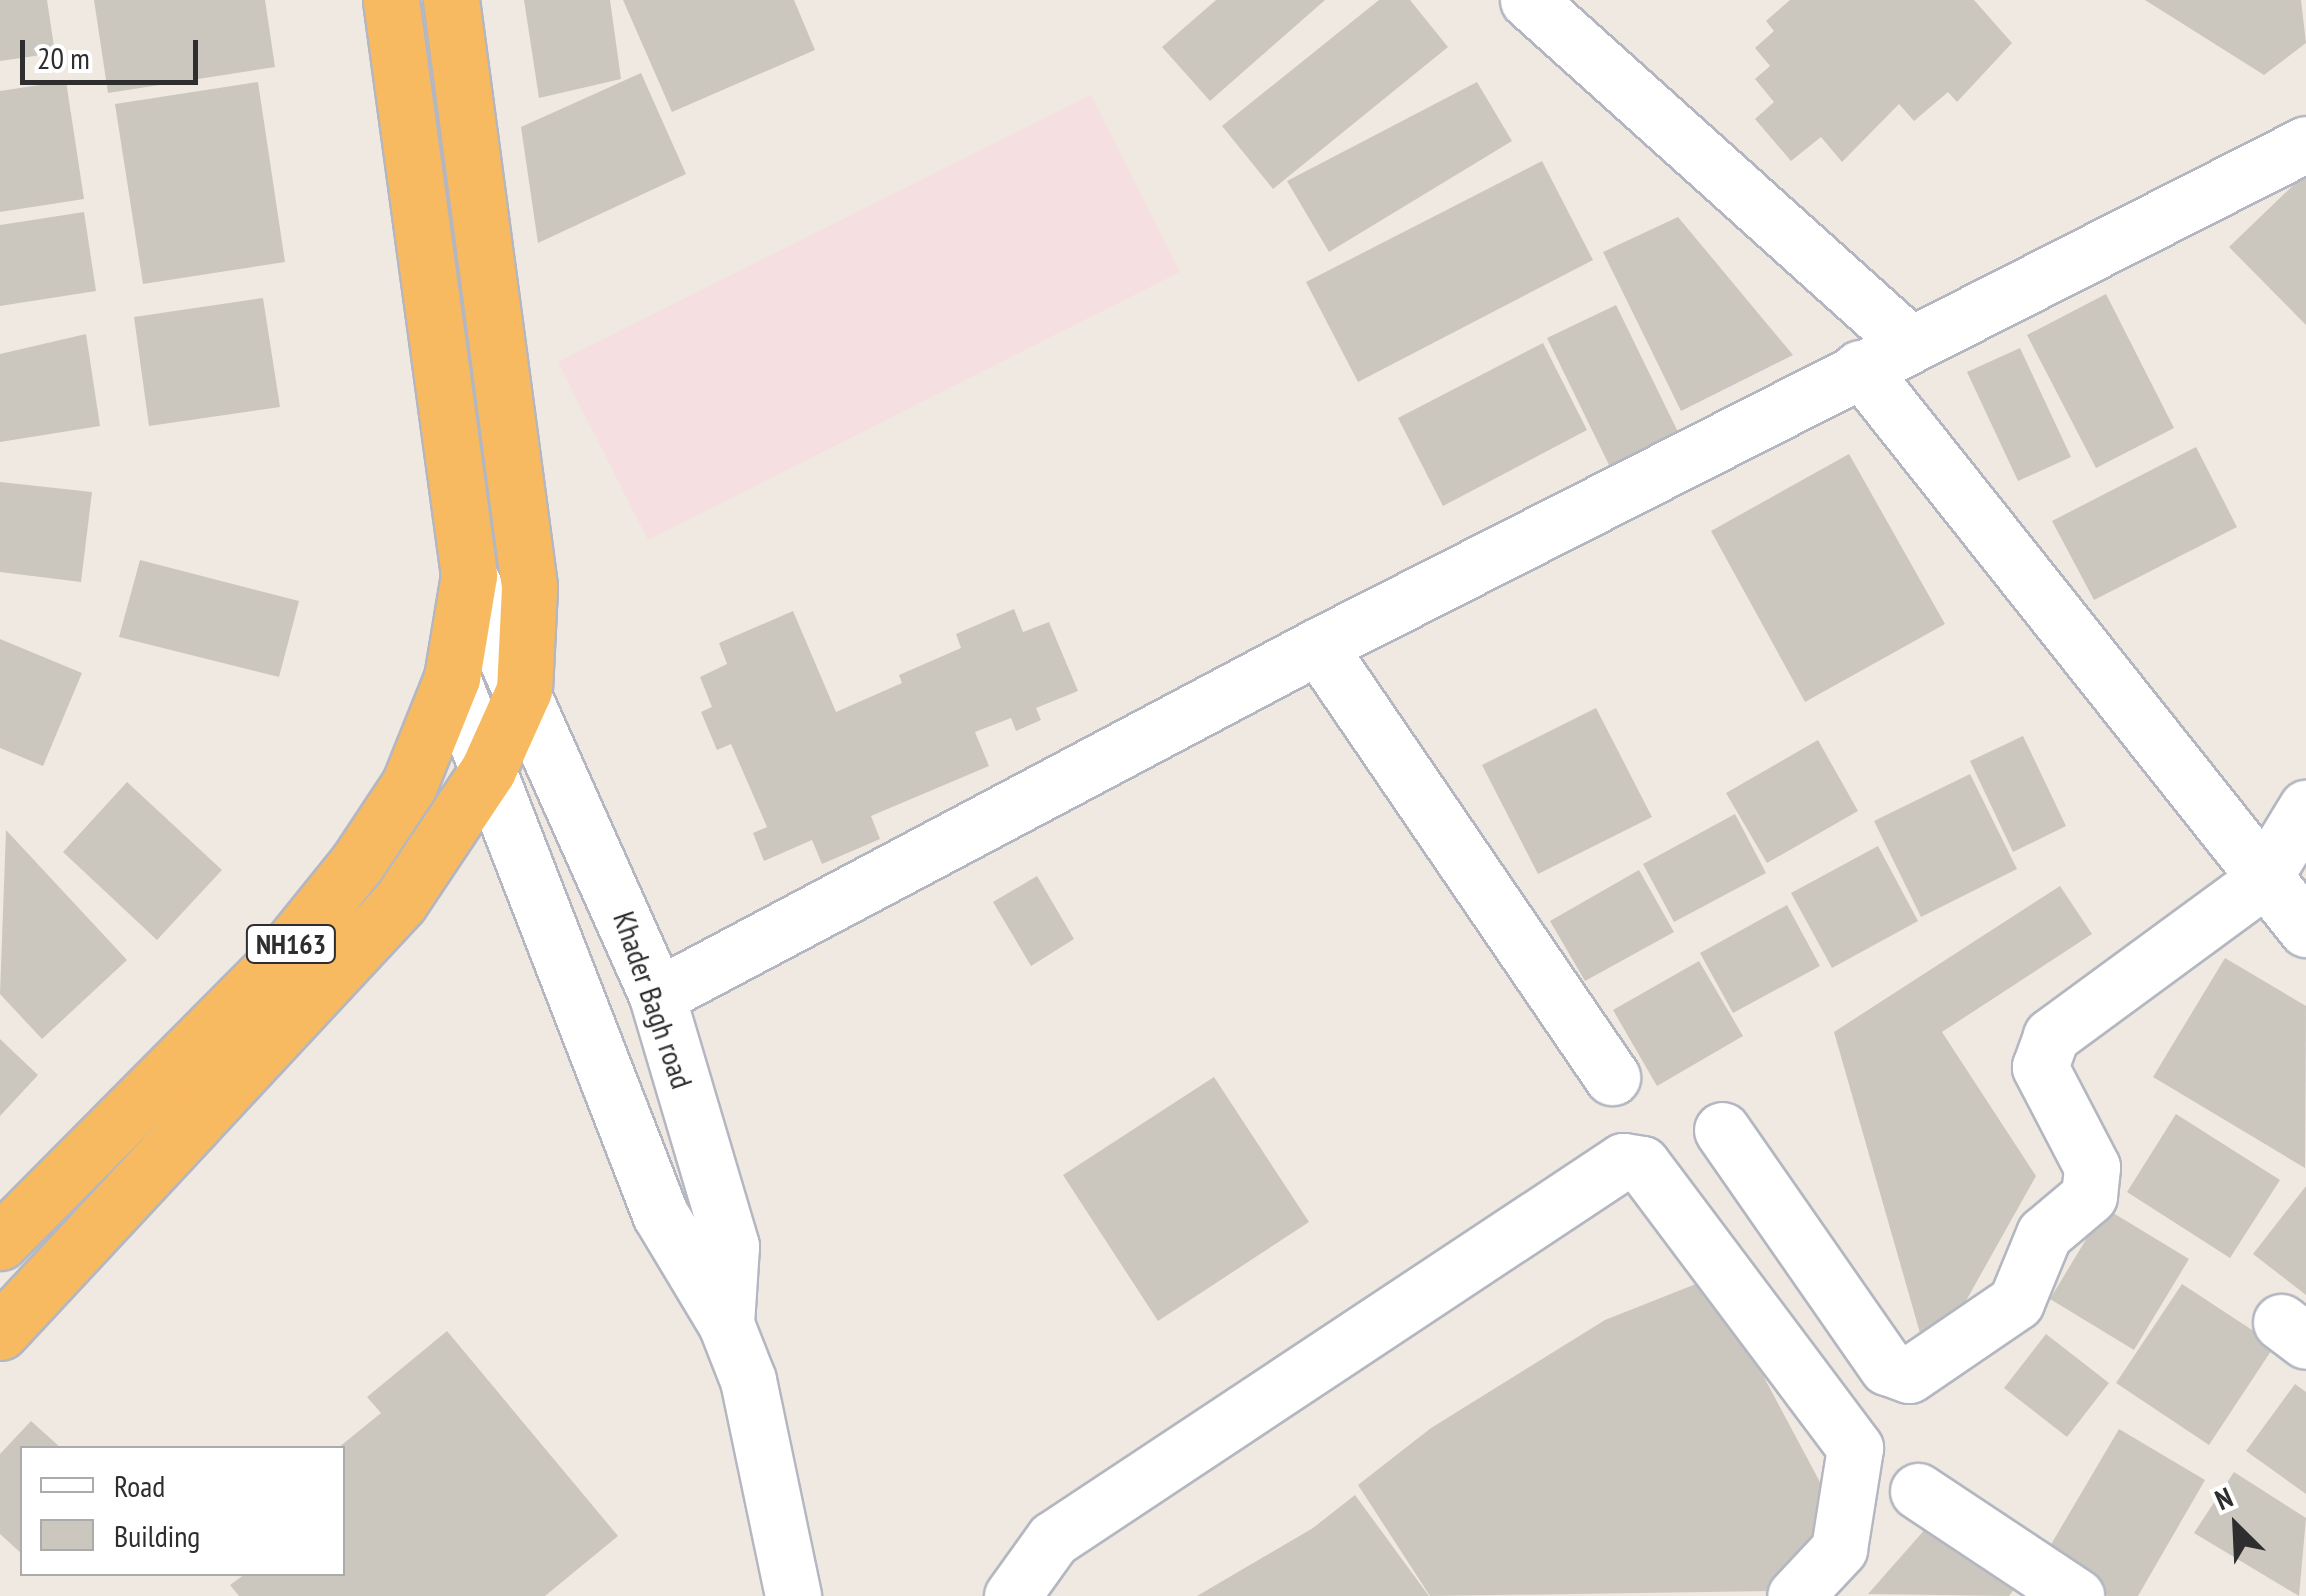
<!DOCTYPE html>
<style>
body{margin:0}
#map{position:relative;width:2306px;height:1596px;overflow:hidden;background:#efe9e1;font-family:"PT Sans Narrow",sans-serif}
div>[style]{position:absolute}
.medical>*{inset:0;background:#f5dfe0}
.building>*{inset:0;background:#cbc7bf}
.roads{filter:drop-shadow(2px 0 #b4b7c1) drop-shadow(-2px 0 #b4b7c1) drop-shadow(0 2px #b4b7c1) drop-shadow(0 -2px #b4b7c1)}
.minor>*{height:55px;margin:-27.5px;padding:0 27.5px;transform-origin:27.5px;border-radius:27.5px;background:#fff}
.tertiary>*{height:55px;margin:-27.5px;padding:0 27.5px;transform-origin:27.5px;border-radius:27.5px;background:#fff}
.trunk>*{height:55px;margin:-27.5px;padding:0 27.5px;transform-origin:27.5px;border-radius:27.5px;background:#f8ba60}
span{translate:-50% -50%;white-space:nowrap;text-align:center;line-height:1.15;-webkit-text-stroke:8px #fff;paint-order:stroke}
.shield-label span{padding:2px 8px;background:#fff;border:2px solid;border-radius:8px;-webkit-text-stroke-width:0}
.shield-label{font-size:28px;color:#2e2e2e;font-weight:700}
.street-label{font-size:30px;color:#2e2e2e}
.legend{position:absolute;left:20px;top:1446px;width:325px;height:130px;box-sizing:border-box;background:#fff;border:2px solid #ababab;margin:0;padding:12px 18px;list-style:none;font-size:30px;color:#2e2e2e}
.legend li{display:flex;align-items:center;gap:20px;height:50px}
.legend b{width:50px;border:2px solid #ababab}
.north{position:absolute;left:2186px;top:1476px;width:100px;height:100px;-webkit-text-stroke:8px #fff;paint-order:stroke;rotate:336deg;font-size:28px;font-weight:700;line-height:40px;text-align:center;color:#2e2e2e}
.north::after{content:'';display:block;margin:auto;width:35px;height:45px;background:#2e2e2e;clip-path:polygon(50% 0,100% 100%,50% 72%,0 100%)}
.scale{position:absolute;left:20px;top:40px;width:178px;height:45px;box-sizing:border-box;border:5px solid #2e2e2e;border-top:0;padding-left:12px;font-size:30px;line-height:35px;white-space:nowrap;color:#2e2e2e;-webkit-text-stroke:8px #fff;paint-order:stroke}
</style>
<div id="map">
<div class="medical">
<div style="clip-path:polygon(1091px 95px,1180px 272px,648px 540px,558px 362px)"></div>
</div>
<div class="building">
<div style="clip-path:polygon(0 0,47px 0,55px 53px,0 61px)"></div>
<div style="clip-path:polygon(94px 0,265px 0,275px 67px,108px 93px)"></div>
<div style="clip-path:polygon(524px 0,610px 0,621px 79px,539px 98px)"></div>
<div style="clip-path:polygon(623px 0,794px 0,815px 50px,672px 112px)"></div>
<div style="clip-path:polygon(1216px 0,1325px 0,1210px 101px,1162px 47px)"></div>
<div style="clip-path:polygon(1379px 0,1410px 0,1448px 47px,1273px 189px,1222px 126px)"></div>
<div style="clip-path:polygon(1790px 0,1974px 0,2012px 43px,1957px 102px,1948px 92px,1914px 121px,1899px 104px,1842px 162px,1821px 137px,1791px 161px,1755px 119px,1774px 102px,1755px 79px,1770px 66px,1755px 48px,1774px 31px,1766px 21px)"></div>
<div style="clip-path:polygon(2145px 0,2301px 0,2306px 43px,2264px 75px)"></div>
<div style="clip-path:polygon(641px 73px,686px 174px,538px 243px,521px 127px)"></div>
<div style="clip-path:polygon(66px 81px,84px 199px,0 212px,0 91px)"></div>
<div style="clip-path:polygon(258px 82px,285px 262px,143px 284px,115px 104px)"></div>
<div style="clip-path:polygon(1477px 82px,1512px 141px,1329px 252px,1287px 181px)"></div>
<div style="clip-path:polygon(1542px 161px,1593px 260px,1358px 382px,1306px 282px)"></div>
<div style="clip-path:polygon(2306px 173px,2306px 325px,2229px 247px)"></div>
<div style="clip-path:polygon(84px 212px,96px 291px,0 306px,0 225px)"></div>
<div style="clip-path:polygon(1678px 217px,1793px 355px,1681px 411px,1603px 252px)"></div>
<div style="clip-path:polygon(2106px 294px,2174px 428px,2096px 468px,2027px 335px)"></div>
<div style="clip-path:polygon(263px 298px,280px 407px,149px 426px,134px 317px)"></div>
<div style="clip-path:polygon(1616px 305px,1680px 436px,1611px 469px,1547px 338px)"></div>
<div style="clip-path:polygon(86px 334px,100px 426px,0 442px,0 354px)"></div>
<div style="clip-path:polygon(1543px 343px,1587px 430px,1443px 506px,1398px 418px)"></div>
<div style="clip-path:polygon(2020px 348px,2071px 457px,2018px 481px,1967px 372px)"></div>
<div style="clip-path:polygon(2196px 447px,2237px 527px,2094px 600px,2052px 521px)"></div>
<div style="clip-path:polygon(1849px 454px,1945px 624px,1805px 702px,1711px 531px)"></div>
<div style="clip-path:polygon(0 482px,92px 492px,81px 582px,0 572px)"></div>
<div style="clip-path:polygon(140px 560px,299px 601px,279px 677px,119px 637px)"></div>
<div style="clip-path:polygon(1014px 609px,1023px 632px,1049px 622px,1078px 691px,1036px 708px,1041px 720px,1016px 731px,1011px 718px,975px 732px,989px 766px,871px 816px,880px 839px,822px 864px,812px 840px,764px 861px,753px 833px,767px 827px,731px 744px,717px 750px,701px 712px,712px 707px,700px 677px,727px 664px,719px 643px,793px 611px,836px 712px,902px 683px,899px 675px,961px 648px,956px 634px)"></div>
<div style="clip-path:polygon(0 639px,82px 673px,43px 766px,0 748px)"></div>
<div style="clip-path:polygon(1596px 708px,1652px 817px,1538px 874px,1482px 765px)"></div>
<div style="clip-path:polygon(2023px 736px,2066px 826px,2013px 852px,1970px 761px)"></div>
<div style="clip-path:polygon(1818px 740px,1858px 811px,1767px 863px,1726px 793px)"></div>
<div style="clip-path:polygon(1970px 774px,2017px 869px,1921px 917px,1874px 821px)"></div>
<div style="clip-path:polygon(127px 782px,222px 870px,157px 940px,63px 852px)"></div>
<div style="clip-path:polygon(1735px 814px,1766px 873px,1674px 922px,1643px 864px)"></div>
<div style="clip-path:polygon(6px 830px,127px 960px,42px 1039px,0 994px)"></div>
<div style="clip-path:polygon(1878px 846px,1918px 921px,1832px 968px,1791px 893px)"></div>
<div style="clip-path:polygon(1639px 870px,1674px 932px,1585px 981px,1550px 921px)"></div>
<div style="clip-path:polygon(1037px 876px,1074px 939px,1031px 966px,993px 902px)"></div>
<div style="clip-path:polygon(2060px 886px,2092px 934px,1942px 1032px,2036px 1176px,1949px 1331px,1922px 1340px,1834px 1032px)"></div>
<div style="clip-path:polygon(1787px 905px,1820px 966px,1733px 1013px,1700px 953px)"></div>
<div style="clip-path:polygon(2225px 958px,2306px 1006px,2305px 1168px,2153px 1077px)"></div>
<div style="clip-path:polygon(1699px 961px,1743px 1036px,1657px 1086px,1613px 1010px)"></div>
<div style="clip-path:polygon(0 1039px,38px 1075px,0 1116px)"></div>
<div style="clip-path:polygon(1214px 1077px,1309px 1222px,1158px 1321px,1063px 1175px)"></div>
<div style="clip-path:polygon(2176px 1114px,2280px 1180px,2230px 1258px,2127px 1192px)"></div>
<div style="clip-path:polygon(2306px 1186px,2306px 1295px,2253px 1254px)"></div>
<div style="clip-path:polygon(2105px 1208px,2189px 1259px,2134px 1350px,2050px 1299px)"></div>
<div style="clip-path:polygon(1711px 1278px,1837px 1514px,1772px 1591px,1430px 1596px,1358px 1485px,1431px 1428px,1605px 1320px)"></div>
<div style="clip-path:polygon(2182px 1284px,2275px 1345px,2209px 1445px,2116px 1383px)"></div>
<div style="clip-path:polygon(447px 1331px,618px 1536px,545px 1596px,239px 1596px,230px 1585px,245px 1574px,342px 1574px,338px 1448px,381px 1413px,367px 1397px)"></div>
<div style="clip-path:polygon(2046px 1334px,2109px 1383px,2067px 1437px,2004px 1388px)"></div>
<div style="clip-path:polygon(2295px 1384px,2306px 1392px,2306px 1494px,2246px 1451px)"></div>
<div style="clip-path:polygon(31px 1421px,61px 1448px,22px 1448px,22px 1554px,0 1534px,0 1454px)"></div>
<div style="clip-path:polygon(2119px 1429px,2205px 1480px,2138px 1596px,2108px 1596px,2043px 1558px)"></div>
<div style="clip-path:polygon(2234px 1472px,2306px 1518px,2299px 1596px,2194px 1533px)"></div>
<div style="clip-path:polygon(1355px 1495px,1429px 1596px,1197px 1596px,1313px 1528px)"></div>
<div style="clip-path:polygon(1935px 1518px,2015px 1588px,2009px 1596px,1868px 1594px)"></div>
</div>
<div class="roads">
<div class="minor">
<div style="left:1528px;top:0;width:513px;rotate:42deg"></div>
<div style="left:1860px;top:368px;width:717px;rotate:51.51deg"></div>
<div style="left:1318px;top:646px;width:522px;rotate:55.7deg"></div>
<div style="left:1722px;top:1130px;width:289px;rotate:55.2deg"></div>
<div style="left:1887px;top:1367px;width:23px;rotate:20deg"></div>
<div style="left:1909px;top:1375px;width:130px;rotate:-34.3deg"></div>
<div style="left:2016px;top:1302px;width:74px;rotate:-67.6deg"></div>
<div style="left:2044px;top:1234px;width:59px;rotate:-40.2deg"></div>
<div style="left:2089px;top:1196px;width:29px;rotate:-84deg"></div>
<div style="left:2092px;top:1167px;width:113px;rotate:-117.5deg"></div>
<div style="left:2040px;top:1067px;width:33px;rotate:-70deg"></div>
<div style="left:2051px;top:1036px;width:260px;rotate:-36.3deg"></div>
<div style="left:2261px;top:882px;width:87px;rotate:-58.7deg"></div>
<div style="left:2281px;top:1322px;width:31px;rotate:37deg"></div>
<div style="left:1918px;top:1491px;width:190px;rotate:33.6deg"></div>
<div style="left:1012px;top:1596px;width:70px;rotate:-54.3deg"></div>
<div style="left:1053px;top:1539px;width:684px;rotate:-33.55deg"></div>
<div style="left:1623px;top:1161px;width:19px;rotate:9deg"></div>
<div style="left:1642px;top:1164px;width:355px;rotate:53.1deg"></div>
<div style="left:1855px;top:1448px;width:102px;rotate:99deg"></div>
<div style="left:1839px;top:1549px;width:64px;rotate:133.1deg"></div>
</div>
<div class="tertiary">
<div style="left:469px;top:575px;width:461px;rotate:65.9deg"></div>
<div style="left:657px;top:996px;width:261px;rotate:73.5deg"></div>
<div style="left:731px;top:1246px;width:78px;rotate:93.7deg"></div>
<div style="left:452px;top:678px;width:575px;rotate:68.79deg"></div>
<div style="left:660px;top:1214px;width:128px;rotate:59deg"></div>
<div style="left:726px;top:1324px;width:60px;rotate:68.6deg"></div>
<div style="left:748px;top:1380px;width:221px;rotate:78.2deg"></div>
<div style="left:657px;top:996px;width:748px;rotate:-27.9deg"></div>
<div style="left:1318px;top:646px;width:1108px;rotate:-26.93deg"></div>
</div>
<div class="trunk">
<div style="left:0;top:1242px;width:390px;rotate:-45.2deg"></div>
<div style="left:275px;top:965px;width:132px;rotate:-51.1deg"></div>
<div style="left:358px;top:862px;width:92px;rotate:-56.5deg"></div>
<div style="left:409px;top:785px;width:115px;rotate:-68.1deg"></div>
<div style="left:452px;top:678px;width:104px;rotate:-80.6deg"></div>
<div style="left:469px;top:575px;width:580px;rotate:-97.73deg"></div>
<div style="left:0;top:1332px;width:587px;rotate:-47.07deg"></div>
<div style="left:400px;top:902px;width:159px;rotate:-56.3deg"></div>
<div style="left:488px;top:770px;width:88px;rotate:-65.8deg"></div>
<div style="left:524px;top:690px;width:104px;rotate:-87.2deg"></div>
<div style="left:529px;top:586px;width:591px;rotate:-97.58deg"></div>
</div>
</div>
<div class="shield-label">
<span style="left:291px;top:944px">NH163</span>
</div>
<div class="street-label">
<span style="left:653px;top:1000px;rotate:71deg">Khader Bagh road</span>
</div>
<ul class="legend">
<li><b style="height:12px;background:#fff"></b>Road</li>
<li><b style="height:28px;background:#cbc7bf"></b>Building</li>
</ul>
<div class="north">N</div>
<div class="scale">20 m</div>
</div>
